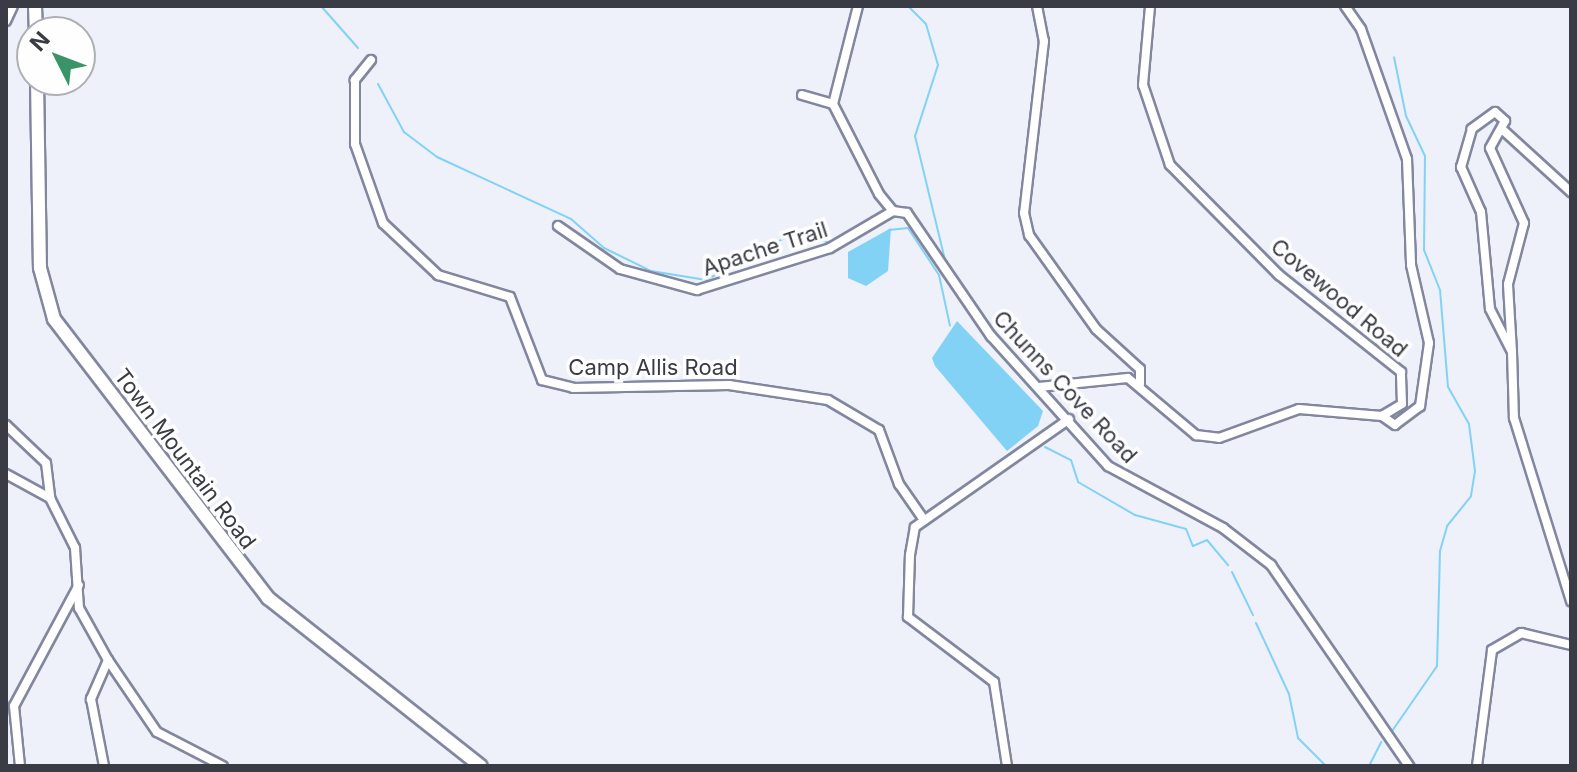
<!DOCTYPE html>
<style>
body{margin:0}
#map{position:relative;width:1577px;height:772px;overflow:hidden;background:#eef0fa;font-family:Inter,sans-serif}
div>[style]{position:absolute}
.water>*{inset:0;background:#82d2f6}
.stream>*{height:2px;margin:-1px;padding:0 1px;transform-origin:1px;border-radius:1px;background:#82d2f6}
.roads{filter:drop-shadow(2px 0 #82879e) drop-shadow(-2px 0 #82879e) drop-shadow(0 2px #82879e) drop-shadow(0 -2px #82879e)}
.minor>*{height:8px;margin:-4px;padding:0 4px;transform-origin:4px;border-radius:4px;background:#fff}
.secondary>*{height:12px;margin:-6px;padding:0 6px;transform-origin:6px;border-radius:6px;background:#fff}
span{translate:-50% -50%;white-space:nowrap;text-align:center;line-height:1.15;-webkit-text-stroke:7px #fefefe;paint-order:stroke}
.street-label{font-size:22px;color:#393b45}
.frame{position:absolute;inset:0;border:8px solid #393b45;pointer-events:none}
.north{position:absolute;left:16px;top:16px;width:80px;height:80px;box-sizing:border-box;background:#fefefe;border:2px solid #afb0b4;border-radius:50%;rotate:312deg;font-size:22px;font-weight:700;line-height:32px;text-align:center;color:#393b45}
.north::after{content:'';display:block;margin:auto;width:28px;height:36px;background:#3b9368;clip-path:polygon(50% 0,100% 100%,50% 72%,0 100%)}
</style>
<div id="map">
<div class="water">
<div style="clip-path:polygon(891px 228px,888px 271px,866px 286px,848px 278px,848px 252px)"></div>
<div style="clip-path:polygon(957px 321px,1043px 411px,1038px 426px,1007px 451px,935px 366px,932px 358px)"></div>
</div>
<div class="stream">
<div style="left:321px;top:6px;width:56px;rotate:48.6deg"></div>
<div style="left:908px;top:6px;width:25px;rotate:45deg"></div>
<div style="left:926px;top:24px;width:43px;rotate:73.7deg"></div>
<div style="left:938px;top:65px;width:75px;rotate:107.9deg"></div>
<div style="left:915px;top:136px;width:132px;rotate:76.4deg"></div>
<div style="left:378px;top:84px;width:55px;rotate:61.6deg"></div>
<div style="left:404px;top:132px;width:41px;rotate:37.1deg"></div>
<div style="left:437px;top:157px;width:148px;rotate:24.8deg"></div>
<div style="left:571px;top:219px;width:44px;rotate:41.3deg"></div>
<div style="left:604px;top:248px;width:52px;rotate:26.1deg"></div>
<div style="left:651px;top:271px;width:56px;rotate:9.3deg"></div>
<div style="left:706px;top:280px;width:100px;rotate:-28.1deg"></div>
<div style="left:794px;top:233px;width:39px;rotate:15deg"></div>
<div style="left:889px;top:230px;width:19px;rotate:-6deg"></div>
<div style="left:908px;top:228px;width:56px;rotate:56.6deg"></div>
<div style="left:939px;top:275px;width:52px;rotate:77.8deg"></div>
<div style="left:1045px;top:447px;width:29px;rotate:27deg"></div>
<div style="left:1071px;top:460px;width:23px;rotate:72deg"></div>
<div style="left:1078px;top:482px;width:66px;rotate:30.1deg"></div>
<div style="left:1135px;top:515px;width:53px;rotate:15.4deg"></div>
<div style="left:1186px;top:529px;width:18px;rotate:68deg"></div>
<div style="left:1193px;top:546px;width:15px;rotate:-23deg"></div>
<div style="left:1207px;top:540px;width:33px;rotate:50deg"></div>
<div style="left:1232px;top:572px;width:48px;rotate:64deg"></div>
<div style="left:1256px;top:623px;width:78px;rotate:65.1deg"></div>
<div style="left:1289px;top:694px;width:45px;rotate:78.4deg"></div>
<div style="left:1298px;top:738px;width:40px;rotate:45deg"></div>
<div style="left:1390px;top:734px;width:83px;rotate:-55.3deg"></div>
<div style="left:1437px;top:666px;width:115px;rotate:-88.5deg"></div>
<div style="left:1440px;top:551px;width:26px;rotate:-74deg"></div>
<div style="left:1447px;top:526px;width:38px;rotate:-51deg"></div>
<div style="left:1471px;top:496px;width:25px;rotate:-81deg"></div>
<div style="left:1475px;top:471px;width:47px;rotate:-97.3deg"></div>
<div style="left:1469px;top:424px;width:43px;rotate:-119.6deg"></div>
<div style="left:1448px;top:387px;width:97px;rotate:-94.7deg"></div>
<div style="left:1440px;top:290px;width:43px;rotate:-111.8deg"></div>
<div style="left:1424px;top:250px;width:94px;rotate:-89.4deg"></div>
<div style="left:1425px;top:156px;width:44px;rotate:-115.4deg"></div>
<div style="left:1406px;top:116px;width:60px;rotate:-101.5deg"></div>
<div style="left:1369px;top:766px;width:27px;rotate:-63deg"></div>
</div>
<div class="roads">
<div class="minor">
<div style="left:858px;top:6px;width:101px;rotate:104.3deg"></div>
<div style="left:833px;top:104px;width:101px;rotate:62.9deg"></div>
<div style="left:879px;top:194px;width:22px;rotate:51deg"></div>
<div style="left:893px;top:211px;width:14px;rotate:8deg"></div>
<div style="left:907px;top:213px;width:149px;rotate:55.7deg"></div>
<div style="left:991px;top:336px;width:175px;rotate:48deg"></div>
<div style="left:1108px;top:466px;width:131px;rotate:28.3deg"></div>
<div style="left:1223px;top:528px;width:61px;rotate:37.6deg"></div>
<div style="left:1271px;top:565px;width:244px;rotate:55.5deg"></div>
<div style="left:1037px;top:6px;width:36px;rotate:79deg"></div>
<div style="left:1044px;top:41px;width:173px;rotate:96.6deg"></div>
<div style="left:1024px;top:213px;width:23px;rotate:77deg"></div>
<div style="left:1029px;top:235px;width:115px;rotate:54.5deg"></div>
<div style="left:1096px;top:329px;width:59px;rotate:42.3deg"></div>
<div style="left:1140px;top:369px;width:15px;rotate:90deg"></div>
<div style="left:1345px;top:6px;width:28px;rotate:55deg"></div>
<div style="left:1361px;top:29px;width:138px;rotate:70.5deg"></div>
<div style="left:1407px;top:159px;width:106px;rotate:87.8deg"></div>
<div style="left:1411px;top:265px;width:80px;rotate:77deg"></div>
<div style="left:1429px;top:343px;width:64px;rotate:98.1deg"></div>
<div style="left:1420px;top:406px;width:31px;rotate:143deg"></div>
<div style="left:1395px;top:425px;width:16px;rotate:-145deg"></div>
<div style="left:6px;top:21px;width:17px;rotate:-65deg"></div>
<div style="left:371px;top:60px;width:26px;rotate:129deg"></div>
<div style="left:355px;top:80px;width:64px;rotate:90deg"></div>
<div style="left:355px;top:144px;width:84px;rotate:70.5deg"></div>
<div style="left:383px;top:223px;width:76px;rotate:43.4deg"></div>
<div style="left:438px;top:275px;width:75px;rotate:17deg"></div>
<div style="left:510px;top:297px;width:89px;rotate:68.9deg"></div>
<div style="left:542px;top:380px;width:32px;rotate:14deg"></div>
<div style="left:573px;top:388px;width:156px;rotate:-1.1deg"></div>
<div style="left:729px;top:385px;width:100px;rotate:8.6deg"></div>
<div style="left:828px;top:400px;width:59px;rotate:30.5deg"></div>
<div style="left:879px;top:430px;width:58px;rotate:69.7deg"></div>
<div style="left:899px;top:484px;width:44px;rotate:55.2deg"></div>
<div style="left:802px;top:95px;width:32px;rotate:16deg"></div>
<div style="left:1504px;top:131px;width:91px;rotate:42.3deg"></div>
<div style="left:558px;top:226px;width:75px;rotate:34.7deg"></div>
<div style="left:620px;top:269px;width:80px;rotate:15.3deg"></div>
<div style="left:697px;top:290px;width:139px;rotate:-17.5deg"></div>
<div style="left:830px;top:248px;width:73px;rotate:-30.4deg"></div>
<div style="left:1512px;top:352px;width:68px;rotate:-93.4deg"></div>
<div style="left:1508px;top:284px;width:63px;rotate:-75.3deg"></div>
<div style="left:1524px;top:223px;width:82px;rotate:-114.4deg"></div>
<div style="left:1490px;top:148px;width:31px;rotate:-61deg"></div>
<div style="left:1505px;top:121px;width:13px;rotate:-138deg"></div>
<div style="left:1495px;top:112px;width:29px;rotate:144deg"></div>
<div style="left:1472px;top:129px;width:40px;rotate:106deg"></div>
<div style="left:1461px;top:167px;width:49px;rotate:66deg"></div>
<div style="left:1481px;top:212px;width:97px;rotate:84.7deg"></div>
<div style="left:1490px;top:309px;width:48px;rotate:62.9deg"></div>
<div style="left:1512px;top:352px;width:66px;rotate:88.3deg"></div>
<div style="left:1514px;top:418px;width:192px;rotate:72.7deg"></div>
<div style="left:1039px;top:387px;width:89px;rotate:-5.8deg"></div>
<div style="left:1128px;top:378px;width:89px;rotate:40deg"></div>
<div style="left:1196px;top:435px;width:23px;rotate:7deg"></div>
<div style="left:1219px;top:438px;width:85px;rotate:-19.9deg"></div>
<div style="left:1299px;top:409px;width:83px;rotate:4.8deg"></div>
<div style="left:1382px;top:416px;width:23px;rotate:-31deg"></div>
<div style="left:1402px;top:404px;width:32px;rotate:-92deg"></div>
<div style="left:1401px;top:372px;width:156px;rotate:-141.5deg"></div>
<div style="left:1279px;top:275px;width:155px;rotate:-134.7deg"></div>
<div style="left:1170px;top:165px;width:84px;rotate:-108.6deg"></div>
<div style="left:1143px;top:85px;width:79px;rotate:-84.9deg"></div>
<div style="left:6px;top:425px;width:55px;rotate:43.5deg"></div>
<div style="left:46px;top:463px;width:35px;rotate:83deg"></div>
<div style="left:50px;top:498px;width:56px;rotate:63.4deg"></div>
<div style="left:75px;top:548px;width:60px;rotate:86.2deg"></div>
<div style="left:79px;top:608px;width:60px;rotate:60.9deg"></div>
<div style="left:108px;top:660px;width:43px;rotate:113.6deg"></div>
<div style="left:91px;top:699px;width:68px;rotate:79deg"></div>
<div style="left:6px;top:474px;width:50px;rotate:28.6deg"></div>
<div style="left:108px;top:660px;width:87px;rotate:55.8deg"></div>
<div style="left:157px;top:732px;width:74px;rotate:27.3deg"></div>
<div style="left:20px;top:766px;width:60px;rotate:-95.7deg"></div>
<div style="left:14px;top:706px;width:137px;rotate:-61.8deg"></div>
<div style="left:1007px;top:766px;width:85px;rotate:-98.8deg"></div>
<div style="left:994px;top:682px;width:108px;rotate:-142.9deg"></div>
<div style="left:908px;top:617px;width:62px;rotate:-88.2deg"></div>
<div style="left:910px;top:555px;width:28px;rotate:-80deg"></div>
<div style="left:915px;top:527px;width:188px;rotate:-35deg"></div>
<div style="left:1477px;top:766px;width:117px;rotate:-82.6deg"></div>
<div style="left:1492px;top:650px;width:34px;rotate:-30deg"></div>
<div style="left:1521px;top:633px;width:51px;rotate:13.5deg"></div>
</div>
<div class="secondary">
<div style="left:35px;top:6px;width:26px;rotate:88deg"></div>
<div style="left:37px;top:80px;width:188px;rotate:89.1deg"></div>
<div style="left:40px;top:268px;width:53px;rotate:74.6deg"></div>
<div style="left:54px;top:319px;width:352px;rotate:52.5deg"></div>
<div style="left:268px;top:598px;width:271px;rotate:38.3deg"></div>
</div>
</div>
<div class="street-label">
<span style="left:765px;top:249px;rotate:-18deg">Apache Trail</span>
<span style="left:1339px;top:298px;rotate:40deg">Covewood Road</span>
<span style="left:653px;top:368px">Camp Allis Road</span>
<span style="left:1065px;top:387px;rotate:47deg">Chunns Cove Road</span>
<span style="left:185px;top:459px;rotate:53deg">Town Mountain Road</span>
</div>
<div class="frame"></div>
<div class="north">N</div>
</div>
